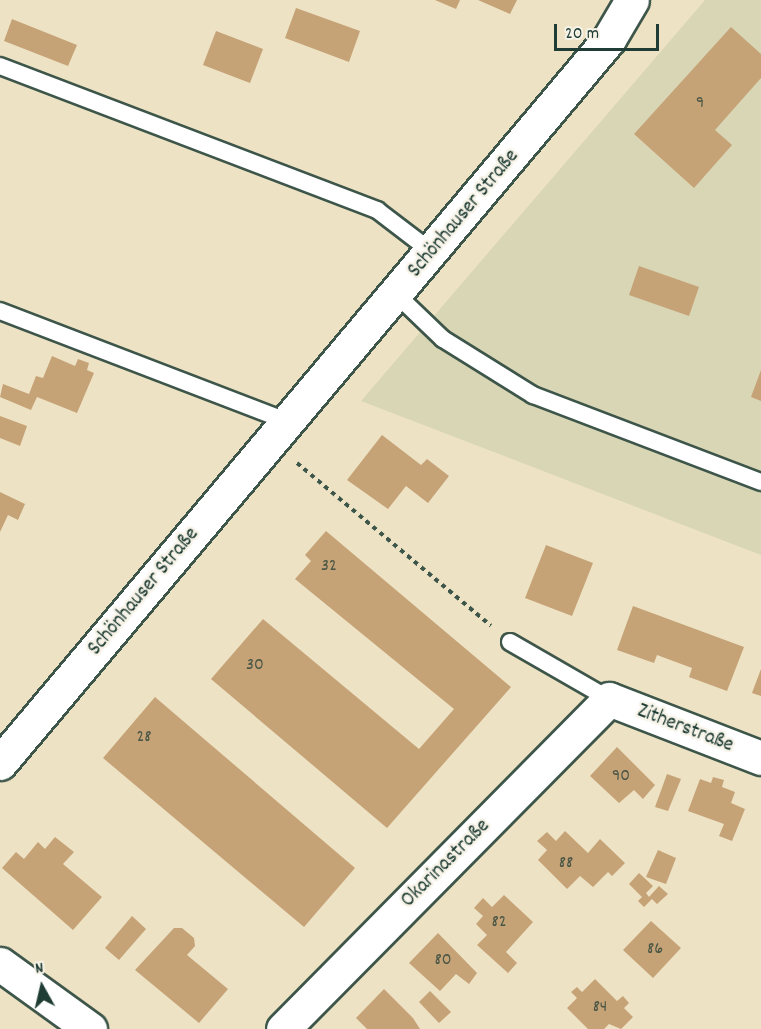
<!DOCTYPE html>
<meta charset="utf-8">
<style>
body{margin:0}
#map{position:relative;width:761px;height:1029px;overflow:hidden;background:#ede3c4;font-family:Dekko,sans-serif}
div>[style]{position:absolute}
.built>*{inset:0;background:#d9d6b5}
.building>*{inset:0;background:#c6a277}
.path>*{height:4px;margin-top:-2px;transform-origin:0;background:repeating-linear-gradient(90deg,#3e564a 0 4.5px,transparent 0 9px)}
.roads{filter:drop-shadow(2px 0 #3e564a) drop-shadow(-2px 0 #3e564a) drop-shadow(0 2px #3e564a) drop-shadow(0 -2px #3e564a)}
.lane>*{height:16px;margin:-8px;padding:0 8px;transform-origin:8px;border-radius:8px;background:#fff}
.street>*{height:33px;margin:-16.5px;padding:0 16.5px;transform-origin:16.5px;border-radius:16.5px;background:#fff}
.secondary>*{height:33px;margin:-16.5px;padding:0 16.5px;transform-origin:16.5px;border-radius:16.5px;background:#fff}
span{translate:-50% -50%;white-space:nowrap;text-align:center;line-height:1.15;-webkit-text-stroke:5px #f7f3e8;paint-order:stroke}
.number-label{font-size:18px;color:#495645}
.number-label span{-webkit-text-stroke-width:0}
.street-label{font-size:21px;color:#1f3d34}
.north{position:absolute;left:12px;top:957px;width:60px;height:60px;-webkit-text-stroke:4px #f7f3e8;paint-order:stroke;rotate:352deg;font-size:16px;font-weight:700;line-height:24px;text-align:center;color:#1f3d34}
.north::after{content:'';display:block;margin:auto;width:21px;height:27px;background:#1f3d34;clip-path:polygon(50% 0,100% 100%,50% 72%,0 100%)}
.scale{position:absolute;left:554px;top:24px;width:105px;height:27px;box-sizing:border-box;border:3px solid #1f3d34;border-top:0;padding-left:8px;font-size:18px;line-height:21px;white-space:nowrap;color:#1f3d34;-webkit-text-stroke:4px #f7f3e8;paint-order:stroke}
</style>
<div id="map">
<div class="built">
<div style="clip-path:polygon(705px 0,761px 0,761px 555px,361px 401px)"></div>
</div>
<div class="building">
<div style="clip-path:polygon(435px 0,460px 0,456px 9px)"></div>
<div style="clip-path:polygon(478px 0,517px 0,510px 14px)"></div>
<div style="clip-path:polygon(296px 8px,360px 31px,349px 62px,285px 38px)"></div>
<div style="clip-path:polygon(12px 19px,77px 45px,68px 66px,4px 41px)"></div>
<div style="clip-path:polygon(731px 27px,761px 54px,761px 78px,715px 130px,732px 145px,694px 188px,634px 134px)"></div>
<div style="clip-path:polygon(216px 31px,263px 49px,250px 83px,203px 65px)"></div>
<div style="clip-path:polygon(639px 266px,699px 287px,689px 316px,629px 295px)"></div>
<div style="clip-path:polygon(52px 356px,75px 366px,78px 359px,89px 363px,87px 370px,94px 373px,77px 413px,37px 397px,31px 410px,0 397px,3px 384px,29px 394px,36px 376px,43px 378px)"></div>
<div style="clip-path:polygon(761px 370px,761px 401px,751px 397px)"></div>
<div style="clip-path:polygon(0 416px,27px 426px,20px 446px,0 438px)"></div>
<div style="clip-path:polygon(382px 435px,421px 465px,427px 459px,449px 476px,428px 503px,406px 486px,388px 509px,347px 480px)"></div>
<div style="clip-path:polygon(0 492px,25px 504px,18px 520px,8px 515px,0 532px)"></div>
<div style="clip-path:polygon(326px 531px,511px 687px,387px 828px,211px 679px,263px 619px,419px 749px,454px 709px,295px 579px,311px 561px,305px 555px)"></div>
<div style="clip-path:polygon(546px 545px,593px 563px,572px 616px,525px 598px)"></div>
<div style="clip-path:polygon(633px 606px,744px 647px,727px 691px,689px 677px,692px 668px,657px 655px,654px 663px,617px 650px)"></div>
<div style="clip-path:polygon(761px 669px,761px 696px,752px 693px)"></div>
<div style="clip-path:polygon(155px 697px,355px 868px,304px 927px,103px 758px)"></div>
<div style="clip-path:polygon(617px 747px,655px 785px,643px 799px,634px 790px,619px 803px,590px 776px)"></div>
<div style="clip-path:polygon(667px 774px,681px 779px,668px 811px,655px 807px)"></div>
<div style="clip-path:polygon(713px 777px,724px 780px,722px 787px,735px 792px,731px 803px,745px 809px,732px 841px,719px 836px,724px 824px,688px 811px,700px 779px,711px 783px)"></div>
<div style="clip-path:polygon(565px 831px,588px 853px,600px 839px,625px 863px,612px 876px,608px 872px,593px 887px,580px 876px,567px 889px,538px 860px,547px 850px,537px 841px,547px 832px,556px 841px)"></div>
<div style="clip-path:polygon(55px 837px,74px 852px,63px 864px,102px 897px,73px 930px,2px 868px,16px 852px,24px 859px,38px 842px,45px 849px)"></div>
<div style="clip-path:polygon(658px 850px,676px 858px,666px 884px,646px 877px)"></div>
<div style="clip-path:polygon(639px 873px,653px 886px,646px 893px,649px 897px,659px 886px,668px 894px,657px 904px,652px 899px,644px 907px,638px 901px,642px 897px,629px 884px)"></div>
<div style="clip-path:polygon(504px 895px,533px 922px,506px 952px,517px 963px,508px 973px,477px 945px,487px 935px,476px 924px,483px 916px,474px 908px,483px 898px,492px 907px)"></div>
<div style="clip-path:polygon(132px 916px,146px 929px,119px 960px,105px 948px)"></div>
<div style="clip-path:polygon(651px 921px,681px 948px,653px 978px,623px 950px)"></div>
<div style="clip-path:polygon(174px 928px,182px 928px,194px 938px,195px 946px,187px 955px,228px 989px,199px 1023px,135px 970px)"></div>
<div style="clip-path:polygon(438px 933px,477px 973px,469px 984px,456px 974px,440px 991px,409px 963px)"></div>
<div style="clip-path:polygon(595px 979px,617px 1001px,623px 996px,629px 1003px,624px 1008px,633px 1017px,621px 1029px,609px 1024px,604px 1029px,588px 1029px,567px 1008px,577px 998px,571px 992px,577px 987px,582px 992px)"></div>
<div style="clip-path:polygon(384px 989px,413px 1018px,420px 1029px,367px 1029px,356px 1018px)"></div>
<div style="clip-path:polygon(430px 991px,451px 1012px,439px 1023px,419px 1002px)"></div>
</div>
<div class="path">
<div style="left:297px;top:463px;width:253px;rotate:40deg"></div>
</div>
<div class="roads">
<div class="lane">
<div style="left:0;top:66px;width:404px;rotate:20.9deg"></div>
<div style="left:377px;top:210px;width:69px;rotate:37.4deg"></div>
<div style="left:396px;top:294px;width:65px;rotate:43.8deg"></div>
<div style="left:443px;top:339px;width:106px;rotate:31.9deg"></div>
<div style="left:533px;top:395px;width:244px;rotate:20.9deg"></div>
<div style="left:0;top:311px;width:307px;rotate:21deg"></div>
<div style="left:510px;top:642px;width:114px;rotate:29.9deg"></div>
</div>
<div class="street">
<div style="left:0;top:964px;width:111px;rotate:35.8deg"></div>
<div style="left:283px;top:1029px;width:464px;rotate:-45.3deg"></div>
<div style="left:609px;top:699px;width:163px;rotate:21.2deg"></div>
</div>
<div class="secondary">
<div style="left:0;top:763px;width:946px;rotate:-49.93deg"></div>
<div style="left:609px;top:39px;width:45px;rotate:-59.5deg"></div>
</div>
</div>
<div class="number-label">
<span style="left:700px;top:104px">9</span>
<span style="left:329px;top:567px">32</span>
<span style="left:255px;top:666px">30</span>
<span style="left:144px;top:738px">28</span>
<span style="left:621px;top:777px">90</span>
<span style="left:566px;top:864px">88</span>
<span style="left:499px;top:923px">82</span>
<span style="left:655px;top:950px">86</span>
<span style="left:443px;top:961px">80</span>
<span style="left:600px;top:1008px">84</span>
</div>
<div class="street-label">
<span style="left:464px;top:214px;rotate:-50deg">Schönhauser Straße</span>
<span style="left:144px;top:592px;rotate:-50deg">Schönhauser Straße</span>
<span style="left:685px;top:729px;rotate:21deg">Zitherstraße</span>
<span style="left:446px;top:864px;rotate:-45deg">Okarinastraße</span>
</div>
<div class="north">N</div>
<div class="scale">20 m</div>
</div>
